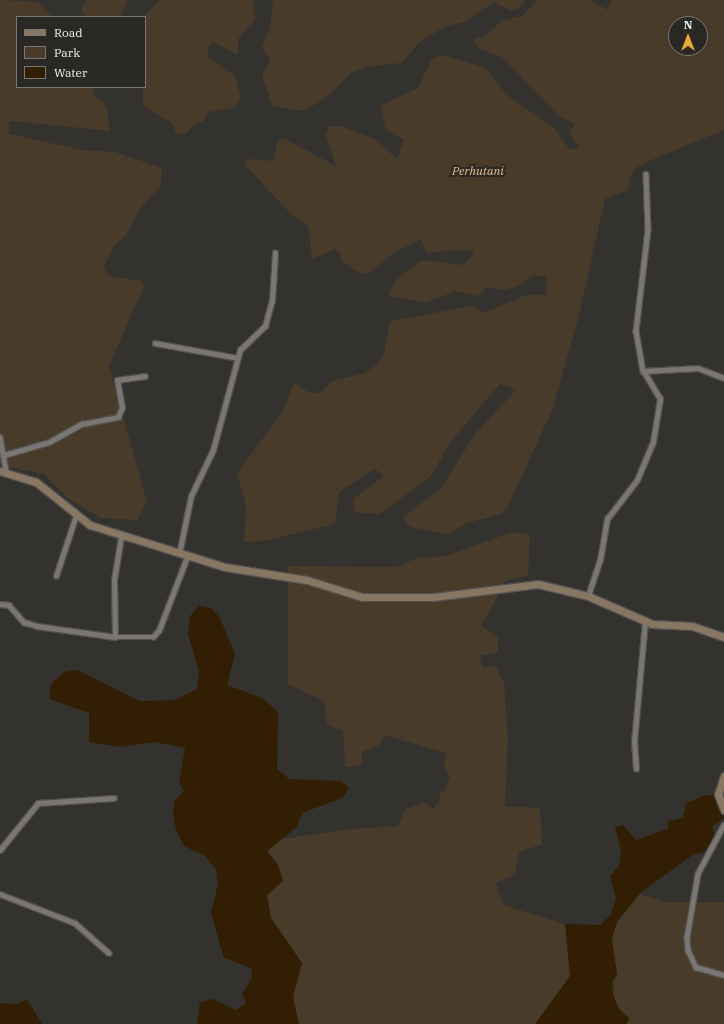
<!DOCTYPE html>
<style>
body{margin:0}
#map{position:relative;width:724px;height:1024px;overflow:hidden;background:#34322f;font-family:"IBM Plex Serif",serif}
div>[style]{position:absolute}
.green>*{inset:0;background:#493b29}
.water>*{inset:0;background:#311e03}
.roads{filter:drop-shadow(1px 0 #53514f) drop-shadow(-1px 0 #53514f) drop-shadow(0 1px #53514f) drop-shadow(0 -1px #53514f)}
.street>*{height:4.5px;margin:-2.25px;padding:0 2.25px;transform-origin:2.25px;border-radius:2.25px;background:#797673}
.secondary>*{height:7px;margin:-3.5px;padding:0 3.5px;transform-origin:3.5px;border-radius:3.5px;background:#877762}
span{translate:-50% -50%;white-space:nowrap;text-align:center;line-height:1.15;-webkit-text-stroke:4px #2a2825;paint-order:stroke}
.park-label{font-size:12px;color:#e8c18e;font-style:italic}
.legend{position:absolute;left:16px;top:16px;width:130px;height:72px;box-sizing:border-box;background:#2a2825;border:1px solid #797875;margin:0;padding:5px 7px;list-style:none;font-size:12px;color:#f0efed}
.legend li{display:flex;align-items:center;gap:8px;height:20px}
.legend b{width:20px;border:1px solid #797875}
.north{position:absolute;left:668px;top:16px;width:40px;height:40px;box-sizing:border-box;background:#2a2825;border:1px solid #797875;border-radius:50%;rotate:0deg;font-size:11px;font-weight:700;line-height:16px;text-align:center;color:#f0efed}
.north::after{content:'';display:block;margin:auto;width:14px;height:18px;background:#eea73d;clip-path:polygon(50% 0,100% 100%,50% 72%,0 100%)}
</style>
<div id="map">
<div class="green">
<div style="clip-path:polygon(0 0,38px 2px,52px 17px,17px 17px,17px 87px,92px 87px,95px 98px,104px 102px,107px 110px,110px 131px,12px 121px,8px 123px,10px 134px,82px 150px,115px 152px,162px 168px,161px 185px,138px 211px,126px 236px,115px 244px,104px 266px,108px 276px,142px 281px,144px 286px,109px 366px,147px 502px,137px 520px,101px 518px,69px 499px,44px 474px,0 465px)"></div>
<div style="clip-path:polygon(87px 0,127px 0,121px 17px,86px 17px,81px 9px)"></div>
<div style="clip-path:polygon(159px 0,253px 0,255px 20px,238px 39px,238px 55px,212px 41px,207px 50px,209px 58px,235px 76px,241px 99px,233px 108px,208px 112px,203px 122px,195px 124px,184px 135px,176px 133px,172px 123px,143px 106px,143px 17px)"></div>
<div style="clip-path:polygon(273px 0,526px 0,517px 9px,509px 10px,494px 2px,464px 22px,444px 27px,420px 42px,401px 63px,372px 66px,351px 73px,332px 93px,305px 111px,272px 106px,262px 75px,270px 61px,262px 47px,270px 28px)"></div>
<div style="clip-path:polygon(evenodd,537px 0,589px 0,608px 10px,611px 0,724px 0,724px 130px,644px 163px,633px 170px,628px 190px,605px 199px,579px 315px,553px 408px,508px 506px,501px 514px,467px 523px,448px 534px,410px 527px,403px 518px,442px 487px,475px 434px,516px 390px,500px 384px,452px 440px,430px 477px,380px 514px,355px 512px,353px 499px,380px 479px,383px 475px,375px 469px,339px 492px,335px 524px,269px 540px,244px 542px,246px 505px,237px 473px,282px 413px,294px 383px,308px 392px,320px 393px,332px 381px,365px 373px,377px 364px,384px 354px,390px 321px,473px 306px,483px 313px,526px 295px,546px 295px,547px 276px,532px 276px,518px 286px,503px 290px,487px 287px,478px 296px,457px 291px,426px 302px,392px 297px,389px 294px,397px 278px,423px 260px,463px 265px,474px 254px,472px 250px,426px 252px,421px 239px,395px 252px,369px 273px,361px 274px,342px 261px,341px 254px,335px 249px,312px 259px,308px 226px,290px 213px,245px 165px,247px 159px,274px 161px,277px 142px,283px 138px,336px 166px,326px 135px,329px 126px,341px 126px,376px 140px,397px 159px,404px 140px,386px 130px,380px 106px,418px 88px,432px 59px,443px 55px,486px 68px,506px 94px,556px 130px,569px 149px,580px 148px,569px 133px,575px 124px,560px 117px,502px 57px,480px 49px,473px 39px,483px 37px,502px 21px,522px 16px,537px 0,676px 24px,700px 24px,700px 48px,676px 48px,676px 24px)"></div>
<div style="clip-path:polygon(512px 532px,530px 535px,528px 576px,507px 580px,481px 625px,498px 638px,498px 652px,480px 656px,482px 667px,496px 667px,504px 683px,508px 738px,505px 806px,540px 808px,542px 844px,519px 852px,515px 874px,496px 883px,503px 905px,565px 924px,570px 976px,535px 1024px,299px 1024px,293px 997px,302px 963px,271px 918px,267px 895px,283px 881px,278px 865px,267px 851px,277px 840px,350px 829px,398px 826px,405px 809px,425px 803px,433px 808px,439px 803px,440px 792px,446px 789px,450px 776px,444px 767px,446px 753px,384px 735px,378px 746px,362px 752px,362px 765px,345px 767px,343px 730px,327px 725px,324px 701px,288px 684px,288px 566px,396px 567px,417px 558px,446px 556px)"></div>
<div style="clip-path:polygon(640px 894px,664px 902px,724px 902px,724px 1024px,627px 1024px,629px 1018px,619px 1009px,613px 994px,616px 969px,612px 939px,617px 922px)"></div>
</div>
<div class="water">
<div style="clip-path:polygon(199px 606px,211px 608px,220px 618px,235px 654px,227px 685px,262px 698px,278px 712px,277px 769px,289px 779px,341px 781px,349px 788px,342px 798px,302px 813px,297px 827px,267px 851px,278px 865px,283px 881px,267px 895px,271px 918px,302px 963px,293px 997px,299px 1024px,197px 1024px,200px 1002px,214px 999px,235px 1010px,246px 1004px,242px 994px,252px 978px,251px 968px,224px 958px,211px 913px,218px 884px,216px 869px,205px 856px,184px 846px,176px 830px,173px 812px,175px 800px,184px 791px,179px 783px,185px 748px,155px 742px,121px 747px,89px 742px,89px 713px,49px 699px,51px 684px,64px 672px,78px 670px,140px 701px,175px 700px,197px 689px,199px 672px,188px 634px,190px 616px)"></div>
<div style="clip-path:polygon(706px 795px,715px 795px,724px 818px,713px 826px,714px 838px,703px 853px,694px 854px,640px 893px,617px 922px,612px 939px,617px 975px,612px 981px,613px 994px,619px 1009px,629px 1018px,627px 1024px,535px 1024px,570px 976px,565px 924px,600px 925px,611px 915px,616px 898px,610px 876px,619px 866px,621px 852px,615px 827px,623px 825px,636px 840px,668px 829px,668px 821px,683px 818px,686px 803px)"></div>
<div style="clip-path:polygon(27px 999px,42px 1024px,0 1024px,0 1003px,18px 1004px)"></div>
</div>
<div class="roads">
<div class="street">
<div style="left:646px;top:174px;width:56px;rotate:88deg"></div>
<div style="left:648px;top:230px;width:102px;rotate:96.8deg"></div>
<div style="left:636px;top:331px;width:41px;rotate:80.1deg"></div>
<div style="left:643px;top:371px;width:55px;rotate:-3.1deg"></div>
<div style="left:698px;top:368px;width:28px;rotate:21deg"></div>
<div style="left:155px;top:343px;width:84px;rotate:10.2deg"></div>
<div style="left:0;top:437px;width:36px;rotate:80deg"></div>
<div style="left:4px;top:455px;width:47px;rotate:-16.1deg"></div>
<div style="left:49px;top:442px;width:38px;rotate:-29deg"></div>
<div style="left:82px;top:424px;width:37px;rotate:-11deg"></div>
<div style="left:118px;top:417px;width:10px;rotate:-66deg"></div>
<div style="left:122px;top:408px;width:28px;rotate:-100deg"></div>
<div style="left:117px;top:380px;width:28px;rotate:-8deg"></div>
<div style="left:179px;top:554px;width:59px;rotate:-78.3deg"></div>
<div style="left:191px;top:496px;width:51px;rotate:-64.4deg"></div>
<div style="left:213px;top:450px;width:104px;rotate:-74.9deg"></div>
<div style="left:240px;top:350px;width:35px;rotate:-44deg"></div>
<div style="left:265px;top:326px;width:27px;rotate:-75deg"></div>
<div style="left:272px;top:300px;width:47px;rotate:-86.3deg"></div>
<div style="left:56px;top:576px;width:64px;rotate:-71.8deg"></div>
<div style="left:588px;top:596px;width:38px;rotate:-72deg"></div>
<div style="left:600px;top:560px;width:42px;rotate:-80.3deg"></div>
<div style="left:607px;top:519px;width:49px;rotate:-52.4deg"></div>
<div style="left:637px;top:480px;width:41px;rotate:-67.2deg"></div>
<div style="left:653px;top:442px;width:44px;rotate:-80.8deg"></div>
<div style="left:660px;top:399px;width:33px;rotate:-121deg"></div>
<div style="left:0;top:604px;width:9px;rotate:6deg"></div>
<div style="left:9px;top:605px;width:23px;rotate:49deg"></div>
<div style="left:24px;top:622px;width:14px;rotate:17deg"></div>
<div style="left:37px;top:626px;width:79px;rotate:8deg"></div>
<div style="left:115px;top:637px;width:38px"></div>
<div style="left:153px;top:637px;width:9px;rotate:-49deg"></div>
<div style="left:159px;top:630px;width:78px;rotate:-69deg"></div>
<div style="left:115px;top:637px;width:57px;rotate:-91deg"></div>
<div style="left:114px;top:580px;width:44px;rotate:-80.8deg"></div>
<div style="left:636px;top:769px;width:27px;rotate:-94deg"></div>
<div style="left:634px;top:742px;width:121px;rotate:-84.8deg"></div>
<div style="left:724px;top:825px;width:55px;rotate:118deg"></div>
<div style="left:698px;top:874px;width:65px;rotate:99.8deg"></div>
<div style="left:687px;top:938px;width:12px;rotate:85deg"></div>
<div style="left:688px;top:950px;width:19px;rotate:65deg"></div>
<div style="left:696px;top:967px;width:29px;rotate:16deg"></div>
<div style="left:0;top:850px;width:60px;rotate:-51deg"></div>
<div style="left:38px;top:803px;width:76px;rotate:-3.8deg"></div>
<div style="left:0;top:894px;width:80px;rotate:21.1deg"></div>
<div style="left:75px;top:923px;width:45px;rotate:41.4deg"></div>
</div>
<div class="secondary">
<div style="left:0;top:471px;width:38px;rotate:17deg"></div>
<div style="left:36px;top:482px;width:69px;rotate:38.5deg"></div>
<div style="left:90px;top:525px;width:141px;rotate:17.3deg"></div>
<div style="left:225px;top:567px;width:83px;rotate:9deg"></div>
<div style="left:307px;top:580px;width:58px;rotate:17.2deg"></div>
<div style="left:362px;top:597px;width:72px"></div>
<div style="left:434px;top:597px;width:105px;rotate:-7.1deg"></div>
<div style="left:538px;top:584px;width:51px;rotate:13.5deg"></div>
<div style="left:588px;top:596px;width:70px;rotate:23.6deg"></div>
<div style="left:652px;top:624px;width:40px;rotate:2.9deg"></div>
<div style="left:692px;top:626px;width:34px;rotate:19deg"></div>
<div style="left:724px;top:776px;width:19px;rotate:108deg"></div>
<div style="left:718px;top:794px;width:17px;rotate:69deg"></div>
</div>
</div>
<div class="park-label">
<span style="left:478px;top:171px">Perhutani</span>
</div>
<ul class="legend">
<li><b style="height:5px;background:#877762"></b>Road</li>
<li><b style="height:11px;background:#493b29"></b>Park</li>
<li><b style="height:11px;background:#311e03"></b>Water</li>
</ul>
<div class="north">N</div>
</div>
